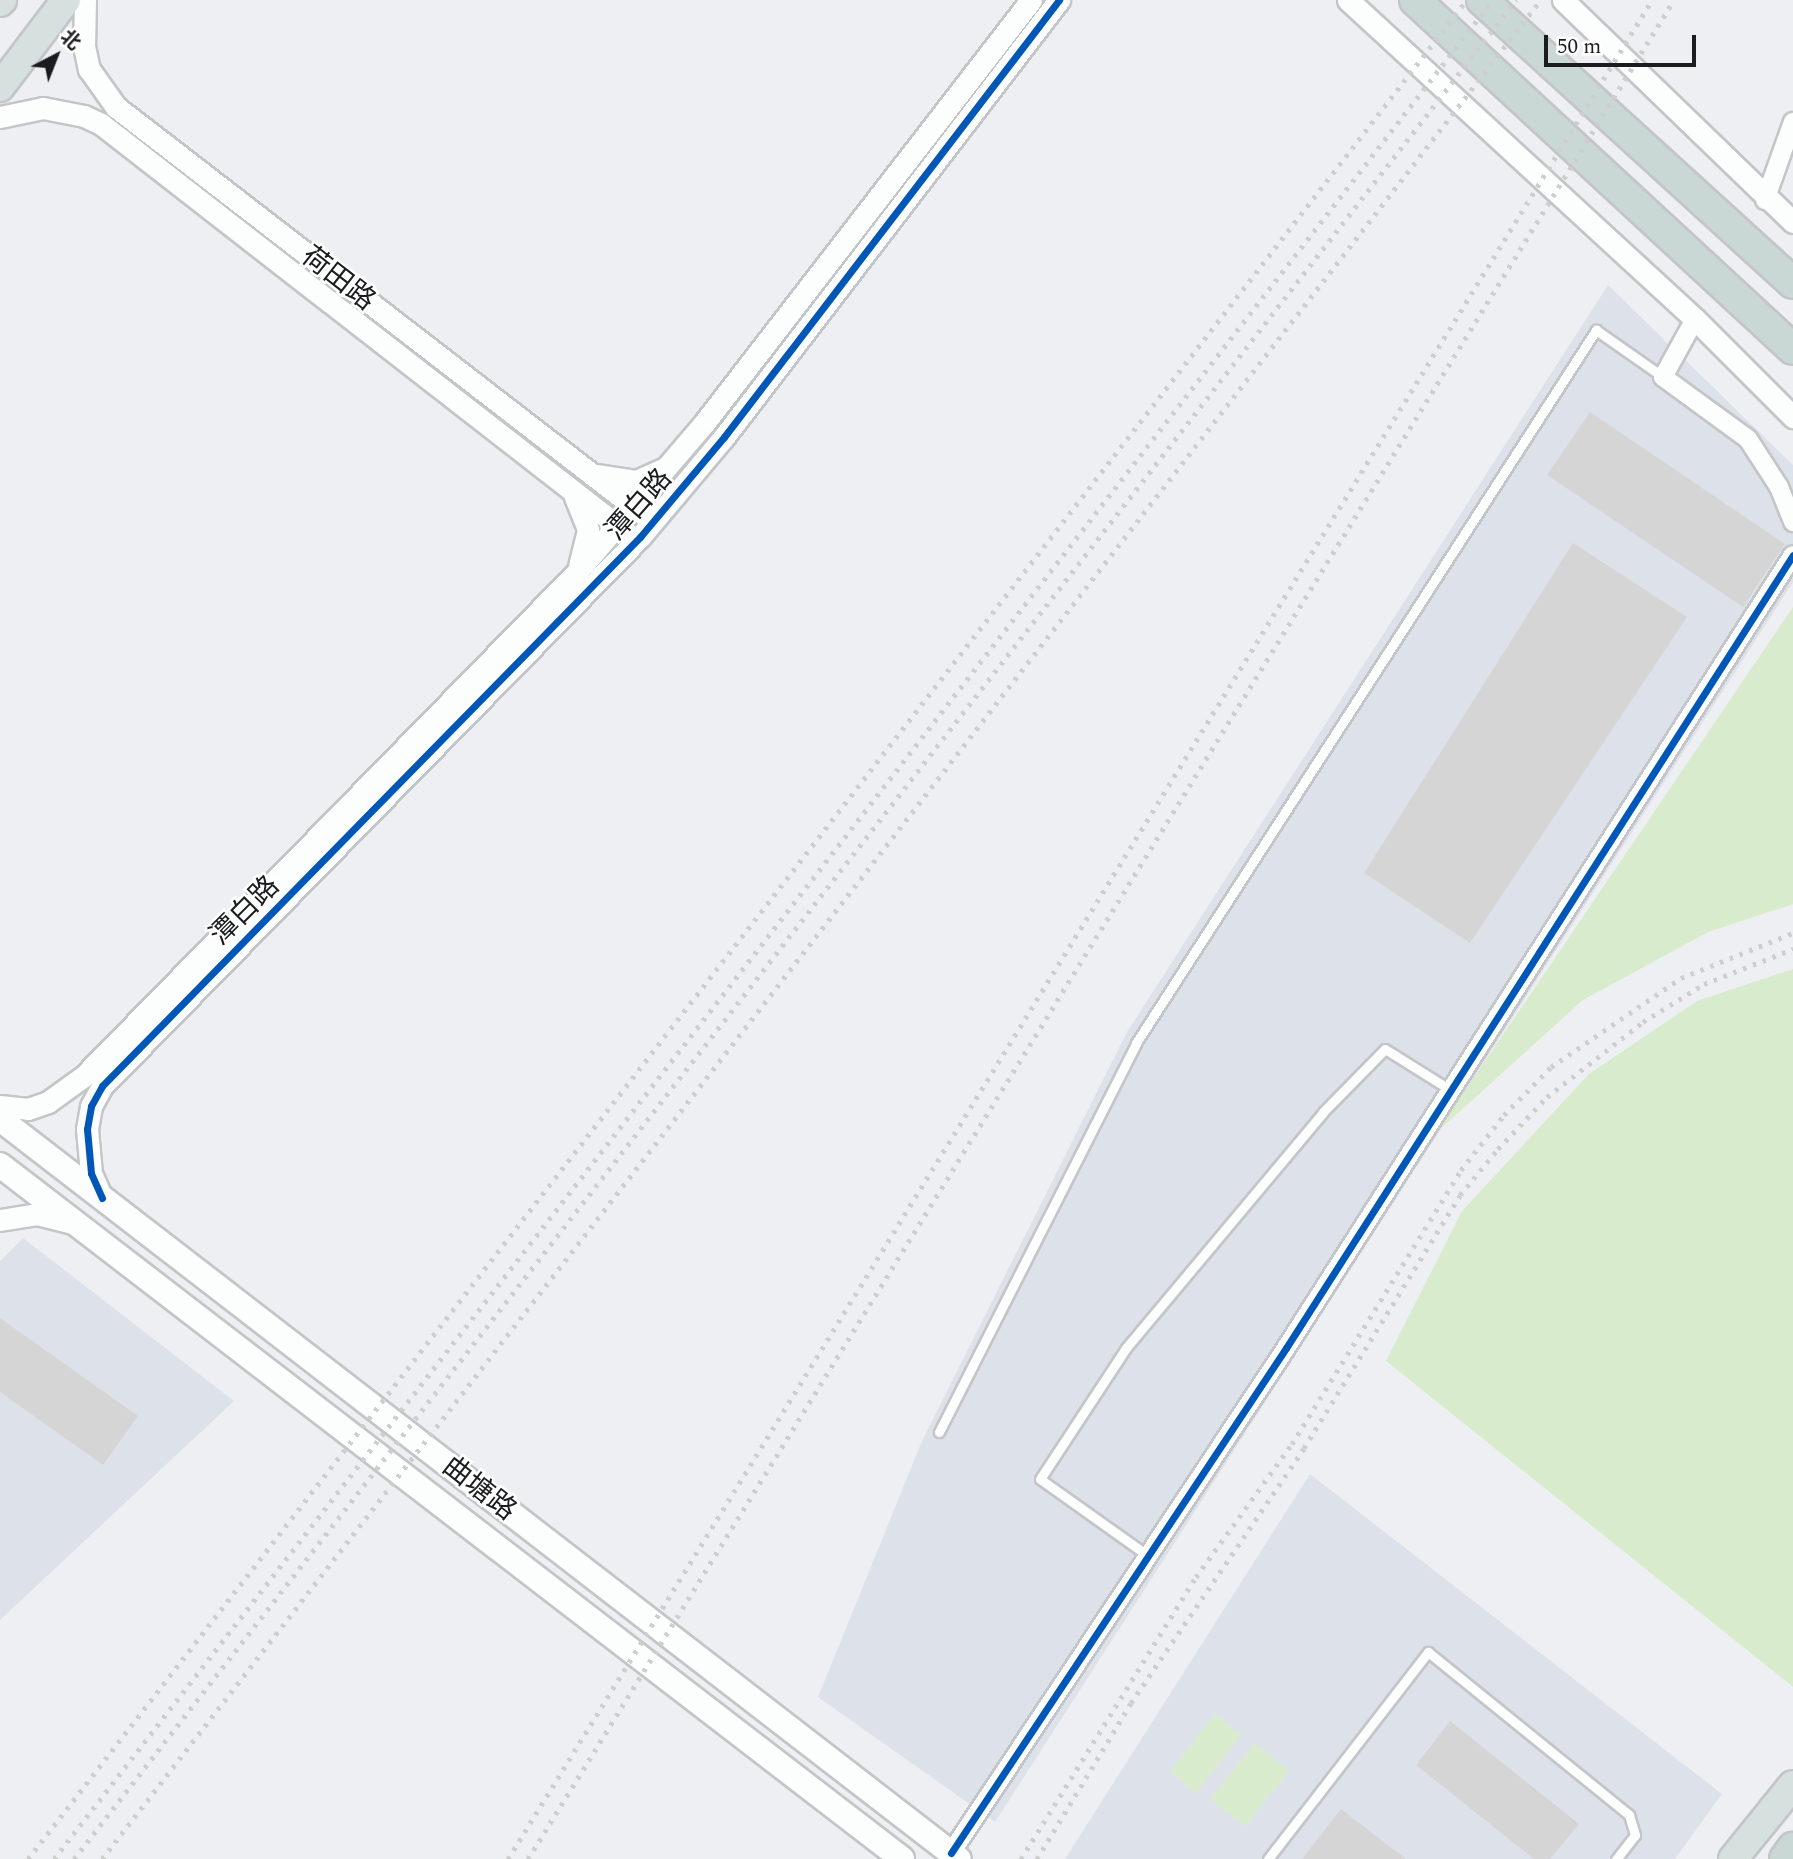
<!DOCTYPE html>
<meta charset="utf-8">
<style>
body{margin:0}
#map{position:relative;width:1793px;height:1859px;overflow:hidden;background:#edeff3;font-family:Spectral,"Noto Sans SC",serif}
div>[style]{position:absolute}
.built>*{inset:0;background:#dde2ea}
.green>*{inset:0;background:#d9ebcd}
.building>*{inset:0;background:#d5d5d6}
.roads{filter:drop-shadow(2px 0 #c4c5c8) drop-shadow(-2px 0 #c4c5c8) drop-shadow(0 2px #c4c5c8) drop-shadow(0 -2px #c4c5c8)}
.service>*{height:9px;margin:-4.5px;padding:0 4.5px;transform-origin:4.5px;border-radius:4.5px;background:#fcfdfd}
.minor>*{height:18px;margin:-9px;padding:0 9px;transform-origin:9px;border-radius:9px;background:#fcfdfd}
.tertiary>*{height:21px;margin:-10.5px;padding:0 10.5px;transform-origin:10.5px;border-radius:10.5px;background:#fcfdfd}
.secondary>*{height:24px;margin:-12px;padding:0 12px;transform-origin:12px;border-radius:12px;background:#fcfdfd}
.primary>*{height:28px;margin:-14px;padding:0 14px;transform-origin:14px;border-radius:14px;background:#d6e1df}
.trunk>*{height:30px;margin:-15px;padding:0 15px;transform-origin:15px;border-radius:15px;background:#cad8d5}
.rail>*{height:5px;margin-top:-2.5px;transform-origin:0;background:repeating-linear-gradient(90deg,#cecece 0 3.5px,transparent 0 10.5px)}
.cycleway>*{height:7px;margin:-3.5px;padding:0 3.5px;transform-origin:3.5px;border-radius:3.5px;background:#0057b8}
span{translate:-50% -50%;white-space:nowrap;text-align:center;line-height:1.15;-webkit-text-stroke:5px #fff;paint-order:stroke}
.street-label{font-size:28px;color:#1b1c1e}
.north{position:absolute;left:21px;top:21px;width:70px;height:70px;-webkit-text-stroke:5px #fff;paint-order:stroke;rotate:42deg;font-size:19px;font-weight:700;line-height:28px;text-align:center;color:#1b1c1e}
.north::after{content:'';display:block;margin:auto;width:24px;height:32px;background:#1b1c1e;clip-path:polygon(50% 0,100% 100%,50% 72%,0 100%)}
.scale{position:absolute;left:1544px;top:35px;width:152px;height:32px;box-sizing:border-box;border:4px solid #1b1c1e;border-top:0;padding-left:9px;font-size:21px;line-height:24px;white-space:nowrap;color:#1b1c1e;-webkit-text-stroke:5px #fff;paint-order:stroke}
</style>
<div id="map">
<div class="built">
<div style="clip-path:polygon(1608px 285px,1793px 465px,1793px 582px,995px 1822px,818px 1697px,922px 1441px,1127px 1032px)"></div>
<div style="clip-path:polygon(23px 1238px,234px 1401px,0 1620px,0 1261px)"></div>
<div style="clip-path:polygon(1310px 1474px,1722px 1794px,1675px 1859px,1065px 1859px)"></div>
</div>
<div class="green">
<div style="clip-path:polygon(1793px 607px,1793px 904px,1708px 932px,1583px 1000px,1437px 1132px)"></div>
<div style="clip-path:polygon(1793px 969px,1793px 1687px,1386px 1361px,1462px 1211px,1589px 1074px,1697px 1001px)"></div>
<div style="clip-path:polygon(1215px 1714px,1241px 1735px,1196px 1793px,1170px 1772px)"></div>
<div style="clip-path:polygon(1255px 1743px,1289px 1771px,1245px 1826px,1210px 1799px)"></div>
</div>
<div class="building">
<div style="clip-path:polygon(1590px 412px,1785px 544px,1743px 607px,1547px 475px)"></div>
<div style="clip-path:polygon(1573px 543px,1687px 617px,1470px 943px,1364px 873px)"></div>
<div style="clip-path:polygon(0 1318px,138px 1416px,103px 1465px,0 1392px)"></div>
<div style="clip-path:polygon(1450px 1721px,1579px 1824px,1550px 1859px,1534px 1859px,1416px 1765px)"></div>
<div style="clip-path:polygon(1341px 1809px,1406px 1859px,1302px 1859px)"></div>
</div>
<div class="roads">
<div class="service">
<div style="left:939px;top:1432px;width:436px;rotate:-63.1deg"></div>
<div style="left:1136px;top:1043px;width:849px;rotate:-57.17deg"></div>
<div style="left:1596px;top:330px;width:82px;rotate:35deg"></div>
<div style="left:1147px;top:1555px;width:131px;rotate:-144.6deg"></div>
<div style="left:1040px;top:1479px;width:157px;rotate:-56.7deg"></div>
<div style="left:1126px;top:1348px;width:307px;rotate:-50.1deg"></div>
<div style="left:1323px;top:1112px;width:88px;rotate:-45.5deg"></div>
<div style="left:1385px;top:1049px;width:75px;rotate:32deg"></div>
<div style="left:1268px;top:1859px;width:262px;rotate:-52.3deg"></div>
<div style="left:1428px;top:1652px;width:259px;rotate:39deg"></div>
<div style="left:1629px;top:1815px;width:21px;rotate:73deg"></div>
<div style="left:1635px;top:1835px;width:31px;rotate:128deg"></div>
</div>
<div class="minor">
<div style="left:1765px;top:200px;width:83px;rotate:-70.3deg"></div>
<div style="left:1695px;top:319px;width:66px;rotate:118.9deg"></div>
<div style="left:1663px;top:377px;width:105px;rotate:36.1deg"></div>
<div style="left:1748px;top:439px;width:57px;rotate:57.1deg"></div>
<div style="left:1779px;top:487px;width:38px;rotate:68deg"></div>
<div style="left:951px;top:1853px;width:606px;rotate:-56.44deg"></div>
<div style="left:1286px;top:1348px;width:941px;rotate:-57.41deg"></div>
</div>
<div class="tertiary">
<div style="left:85px;top:0;width:46px;rotate:91.2deg"></div>
<div style="left:84px;top:46px;width:24px;rotate:78deg"></div>
<div style="left:89px;top:69px;width:47px;rotate:54.6deg"></div>
<div style="left:116px;top:107px;width:669px;rotate:37.66deg"></div>
<div style="left:1348px;top:0;width:471px;rotate:42.6deg"></div>
<div style="left:1695px;top:319px;width:139px;rotate:45deg"></div>
<div style="left:1563px;top:0;width:320px;rotate:44deg"></div>
<div style="left:0;top:117px;width:44px;rotate:-11.8deg"></div>
<div style="left:43px;top:108px;width:42px;rotate:11deg"></div>
<div style="left:84px;top:116px;width:19px;rotate:25deg"></div>
<div style="left:101px;top:124px;width:666px;rotate:37.87deg"></div>
<div style="left:596px;top:475px;width:40px;rotate:8.5deg"></div>
<div style="left:636px;top:481px;width:32px;rotate:-24deg"></div>
<div style="left:575px;top:497px;width:35px;rotate:68deg"></div>
<div style="left:588px;top:530px;width:36px;rotate:104deg"></div>
<div style="left:0;top:1106px;width:28px;rotate:6deg"></div>
<div style="left:28px;top:1109px;width:21px;rotate:-19deg"></div>
<div style="left:48px;top:1102px;width:44px;rotate:-35.8deg"></div>
<div style="left:84px;top:1076px;width:705px;rotate:-45.63deg"></div>
<div style="left:577px;top:572px;width:197px;rotate:-49.5deg"></div>
<div style="left:705px;top:422px;width:533px;rotate:-52.31deg"></div>
<div style="left:102px;top:1198px;width:27px;rotate:-114deg"></div>
<div style="left:91px;top:1173px;width:44px;rotate:-95.2deg"></div>
<div style="left:87px;top:1129px;width:23px;rotate:-80deg"></div>
<div style="left:91px;top:1106px;width:23px;rotate:-61deg"></div>
<div style="left:102px;top:1086px;width:769px;rotate:-45.58deg"></div>
<div style="left:640px;top:537px;width:131px;rotate:-50deg"></div>
<div style="left:724px;top:437px;width:551px;rotate:-52.53deg"></div>
<div style="left:0;top:1220px;width:37px;rotate:-9deg"></div>
<div style="left:37px;top:1214px;width:37px;rotate:14deg"></div>
</div>
<div class="secondary">
<div style="left:0;top:1119px;width:1211px;rotate:37.66deg"></div>
<div style="left:0;top:1165px;width:1138px;rotate:37.57deg"></div>
</div>
<div class="primary">
<div style="left:0;top:2px;width:3px;rotate:-45deg"></div>
<div style="left:0;top:87px;width:109px;rotate:-52.8deg"></div>
<div style="left:1733px;top:1859px;width:95px;rotate:-51deg"></div>
</div>
<div class="trunk">
<div style="left:1415px;top:0;width:514px;rotate:42.72deg"></div>
<div style="left:1482px;top:0;width:420px;rotate:42.3deg"></div>
<div style="left:1785px;top:1859px;width:14px;rotate:-54deg"></div>
</div>
</div>
<div class="rail">
<div style="left:28px;top:1859px;width:2351px;rotate:-52.26deg"></div>
<div style="left:54px;top:1859px;width:2351px;rotate:-52.26deg"></div>
<div style="left:74px;top:1859px;width:2353px;rotate:-52.2deg"></div>
<div style="left:102px;top:1859px;width:2351px;rotate:-52.26deg"></div>
<div style="left:508px;top:1859px;width:2183px;rotate:-58.39deg"></div>
<div style="left:528px;top:1859px;width:2184px;rotate:-58.35deg"></div>
<div style="left:1021px;top:1859px;width:332px;rotate:-58.2deg"></div>
<div style="left:1196px;top:1577px;width:164px;rotate:-54.2deg"></div>
<div style="left:1292px;top:1444px;width:322px;rotate:-58.3deg"></div>
<div style="left:1461px;top:1170px;width:70px;rotate:-52deg"></div>
<div style="left:1504px;top:1115px;width:67px;rotate:-45.6deg"></div>
<div style="left:1551px;top:1067px;width:158px;rotate:-34.4deg"></div>
<div style="left:1681px;top:978px;width:121px;rotate:-21.9deg"></div>
<div style="left:1037px;top:1859px;width:182px;rotate:-58.9deg"></div>
<div style="left:1131px;top:1703px;width:308px;rotate:-55.8deg"></div>
<div style="left:1304px;top:1448px;width:297px;rotate:-58.3deg"></div>
<div style="left:1460px;top:1195px;width:60px;rotate:-50.4deg"></div>
<div style="left:1498px;top:1149px;width:71px;rotate:-46.7deg"></div>
<div style="left:1547px;top:1097px;width:122px;rotate:-38deg"></div>
<div style="left:1643px;top:1022px;width:72px;rotate:-31.9deg"></div>
<div style="left:1704px;top:984px;width:96px;rotate:-21.5deg"></div>
</div>
<div class="cycleway">
<div style="left:102px;top:1198px;width:27px;rotate:-114deg"></div>
<div style="left:91px;top:1173px;width:44px;rotate:-95.2deg"></div>
<div style="left:87px;top:1129px;width:23px;rotate:-80deg"></div>
<div style="left:91px;top:1106px;width:23px;rotate:-61deg"></div>
<div style="left:102px;top:1086px;width:769px;rotate:-45.58deg"></div>
<div style="left:640px;top:537px;width:131px;rotate:-50deg"></div>
<div style="left:724px;top:437px;width:551px;rotate:-52.53deg"></div>
<div style="left:951px;top:1853px;width:606px;rotate:-56.44deg"></div>
<div style="left:1286px;top:1348px;width:941px;rotate:-57.41deg"></div>
</div>
<div class="street-label">
<span style="left:338px;top:279px;rotate:38deg">荷田路</span>
<span style="left:639px;top:505px;rotate:-49deg">潭白路</span>
<span style="left:245px;top:911px;rotate:-45deg">潭白路</span>
<span style="left:479px;top:1489px;rotate:38deg">曲塘路</span>
</div>
<div class="north">北</div>
<div class="scale">50 m</div>
</div>
